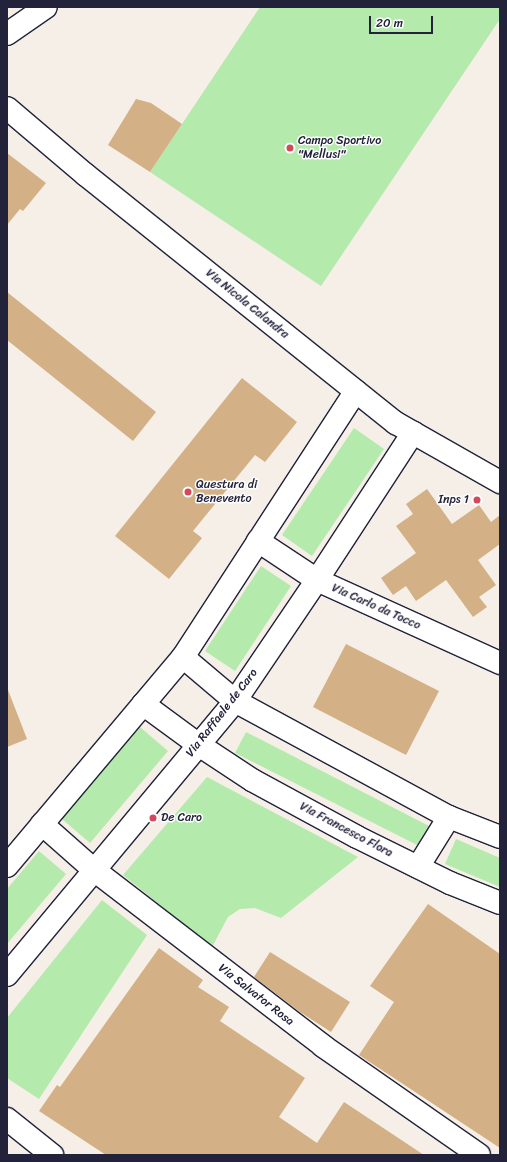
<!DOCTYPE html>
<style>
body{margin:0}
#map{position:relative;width:507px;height:1162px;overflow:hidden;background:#f6efe7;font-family:Sriracha,sans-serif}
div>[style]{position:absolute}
.green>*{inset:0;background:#b4eaac}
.building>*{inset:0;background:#d3b085}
.roads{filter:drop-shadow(1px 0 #22223b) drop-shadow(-1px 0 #22223b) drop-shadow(0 1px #22223b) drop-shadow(0 -1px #22223b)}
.minor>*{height:22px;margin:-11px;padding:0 11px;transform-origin:11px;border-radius:11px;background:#fff}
.dots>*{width:11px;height:11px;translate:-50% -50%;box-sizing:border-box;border:2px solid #fff;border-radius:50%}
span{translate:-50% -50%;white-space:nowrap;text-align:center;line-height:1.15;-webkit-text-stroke:3px #fff;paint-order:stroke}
.poi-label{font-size:12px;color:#22223b}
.left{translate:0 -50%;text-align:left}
.right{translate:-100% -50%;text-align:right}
.street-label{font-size:12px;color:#22223b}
.frame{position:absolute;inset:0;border:8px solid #22223b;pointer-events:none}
.scale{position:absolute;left:369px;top:16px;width:64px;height:18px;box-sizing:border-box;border:2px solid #22223b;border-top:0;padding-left:5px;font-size:12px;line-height:14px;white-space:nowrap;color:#22223b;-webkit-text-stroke:3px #fff;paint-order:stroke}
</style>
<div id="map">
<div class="green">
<div style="clip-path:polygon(260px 7px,500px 7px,500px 19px,321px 286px,150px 172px)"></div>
<div style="clip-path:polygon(354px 428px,384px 449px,312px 556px,282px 535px)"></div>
<div style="clip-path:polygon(261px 566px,291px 586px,235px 671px,205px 651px)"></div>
<div style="clip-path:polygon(140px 727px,168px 751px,90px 843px,62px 819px)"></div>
<div style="clip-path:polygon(246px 732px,431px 827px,421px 847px,235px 753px)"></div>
<div style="clip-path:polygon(207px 777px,358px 857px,281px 918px,255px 908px,240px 909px,228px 917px,212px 947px,123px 875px)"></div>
<div style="clip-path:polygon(456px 839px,500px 858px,500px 887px,445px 864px)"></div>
<div style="clip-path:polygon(39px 851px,66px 874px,7px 944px,7px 889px)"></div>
<div style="clip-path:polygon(102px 900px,147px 935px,39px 1099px,7px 1078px,7px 1018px)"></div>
</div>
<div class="building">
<div style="clip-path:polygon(136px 99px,151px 103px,182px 124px,150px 172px,108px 145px)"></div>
<div style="clip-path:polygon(7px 153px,46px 183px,23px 211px,20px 209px,7px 225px)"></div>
<div style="clip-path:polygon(7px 292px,156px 412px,133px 441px,7px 340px)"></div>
<div style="clip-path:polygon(242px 378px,297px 422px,265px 462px,255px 455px,193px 531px,202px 538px,169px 579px,115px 536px)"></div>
<div style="clip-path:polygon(427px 489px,452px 524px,479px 505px,491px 522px,500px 515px,500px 544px,478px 560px,496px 585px,479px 597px,487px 607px,473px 617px,446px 580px,416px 601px,406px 586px,393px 595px,381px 578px,416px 553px,396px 526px,413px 514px,406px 504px)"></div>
<div style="clip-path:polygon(346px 644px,439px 691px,406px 755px,313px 707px)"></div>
<div style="clip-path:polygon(8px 690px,27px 739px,7px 747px,7px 691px)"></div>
<div style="clip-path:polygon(428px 904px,500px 954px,500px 1148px,359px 1055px,394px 1002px,370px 986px)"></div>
<div style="clip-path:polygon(159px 948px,203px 980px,198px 987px,229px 1007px,220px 1021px,305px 1078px,279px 1117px,317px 1143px,344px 1102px,424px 1155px,106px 1155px,39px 1111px,57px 1085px,60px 1087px)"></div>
<div style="clip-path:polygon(270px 952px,350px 1002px,331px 1032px,300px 1012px,254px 977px)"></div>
</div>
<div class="roads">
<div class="minor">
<div style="left:7px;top:34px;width:47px;rotate:-34.7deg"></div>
<div style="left:7px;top:108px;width:104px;rotate:40.3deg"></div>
<div style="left:86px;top:175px;width:397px;rotate:38.7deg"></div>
<div style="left:396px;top:423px;width:120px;rotate:29.6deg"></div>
<div style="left:258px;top:541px;width:71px;rotate:33.5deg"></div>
<div style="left:317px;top:580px;width:201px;rotate:24.4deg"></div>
<div style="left:183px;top:657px;width:68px;rotate:40.2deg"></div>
<div style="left:235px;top:701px;width:243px;rotate:28.5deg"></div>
<div style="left:449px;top:817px;width:55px;rotate:21.4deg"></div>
<div style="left:143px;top:704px;width:69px;rotate:36.2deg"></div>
<div style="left:199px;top:745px;width:64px;rotate:33.4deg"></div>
<div style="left:252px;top:780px;width:119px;rotate:28.5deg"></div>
<div style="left:357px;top:837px;width:104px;rotate:26.3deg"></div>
<div style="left:450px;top:883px;width:54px;rotate:21.8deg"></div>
<div style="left:42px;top:824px;width:69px;rotate:41.5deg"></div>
<div style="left:94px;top:870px;width:289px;rotate:37.5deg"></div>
<div style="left:323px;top:1046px;width:190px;rotate:34.9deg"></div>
<div style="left:7px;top:866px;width:273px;rotate:-49.9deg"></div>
<div style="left:183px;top:657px;width:317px;rotate:-57deg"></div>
<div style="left:418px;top:867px;width:59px;rotate:-58.2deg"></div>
<div style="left:7px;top:975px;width:356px;rotate:-50.2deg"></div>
<div style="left:235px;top:701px;width:146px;rotate:-55.9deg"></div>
<div style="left:317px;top:580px;width:176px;rotate:-56.9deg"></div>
<div style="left:7px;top:1119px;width:58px;rotate:38.7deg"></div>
</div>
</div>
<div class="dots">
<div style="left:290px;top:148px;background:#d1495b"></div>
<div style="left:188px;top:492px;background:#d1495b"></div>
<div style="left:477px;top:500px;background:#d1495b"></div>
<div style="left:153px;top:818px;background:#d1495b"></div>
</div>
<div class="poi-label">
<span class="left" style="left:298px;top:148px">Campo Sportivo<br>"Mellusi"</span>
<span class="left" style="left:196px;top:492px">Questura di<br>Benevento</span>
<span class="right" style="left:469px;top:500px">Inps 1</span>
<span class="left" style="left:161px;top:818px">De Caro</span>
</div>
<div class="street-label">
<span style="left:247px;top:304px;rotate:39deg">Via Nicola Calandra</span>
<span style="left:376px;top:607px;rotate:24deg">Via Carlo da Tocco</span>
<span style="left:222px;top:713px;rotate:-52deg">Via Raffaele de Caro</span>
<span style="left:346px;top:830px;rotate:28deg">Via Francesco Flora</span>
<span style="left:256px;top:995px;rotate:38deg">Via Salvator Rosa</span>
</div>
<div class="frame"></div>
<div class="scale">20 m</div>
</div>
